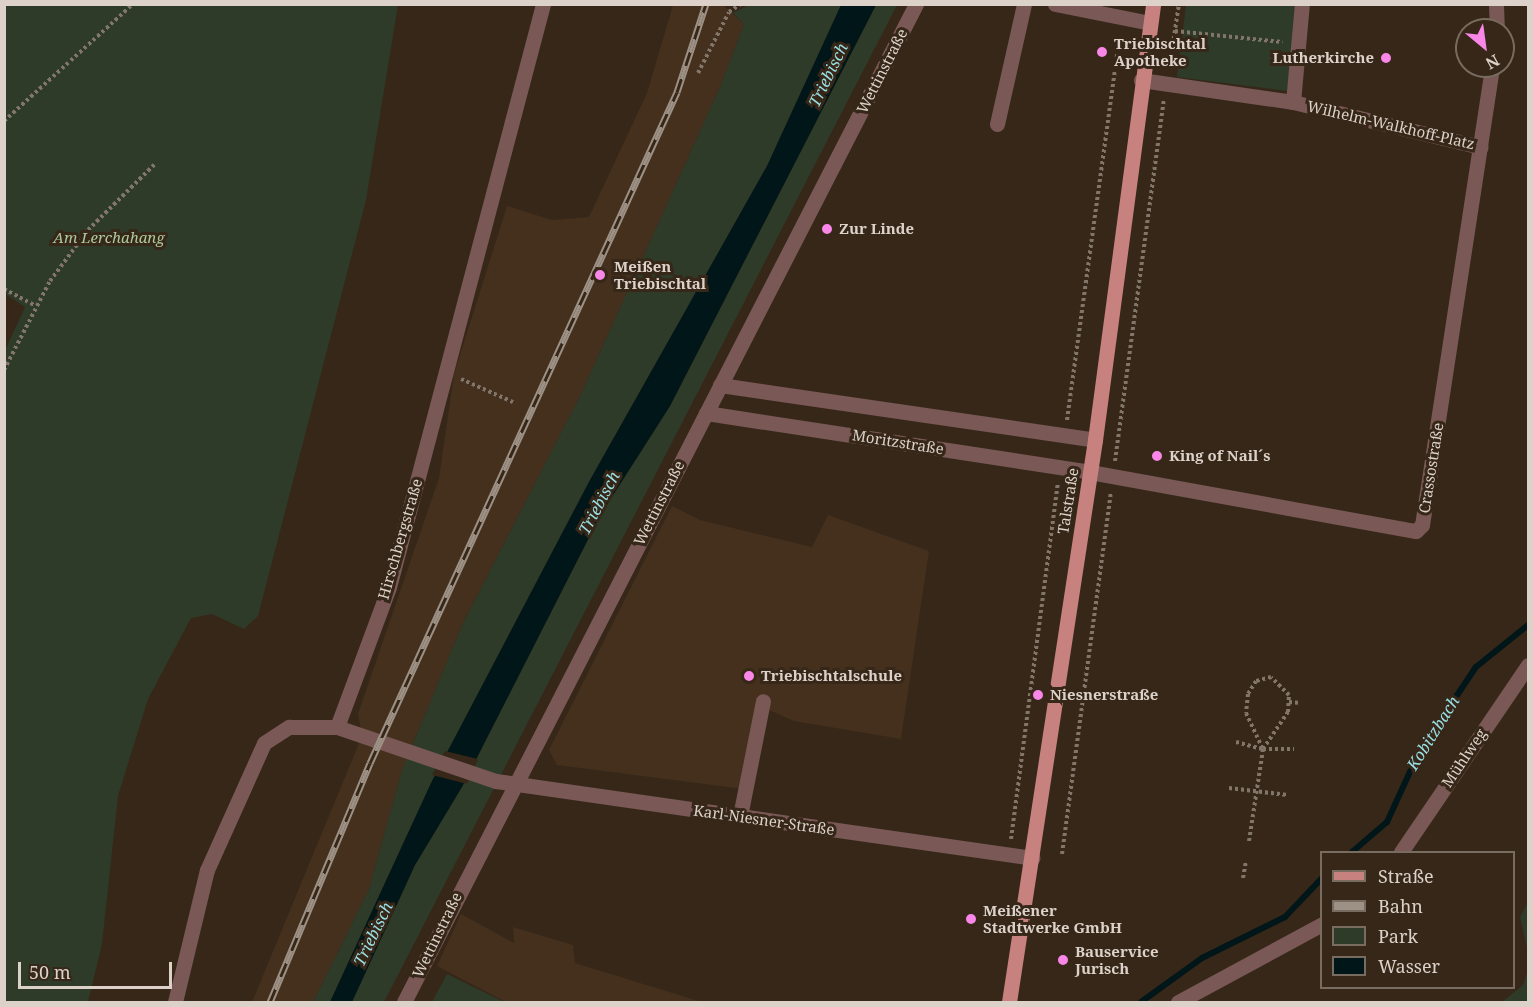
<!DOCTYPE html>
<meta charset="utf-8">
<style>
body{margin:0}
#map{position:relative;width:1533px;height:1007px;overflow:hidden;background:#362719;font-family:"Noto Serif",serif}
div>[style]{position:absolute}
.built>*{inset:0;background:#44301c}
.green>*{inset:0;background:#2e3b28}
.water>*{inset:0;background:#001618}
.pier>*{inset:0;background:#362719}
.stream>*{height:6px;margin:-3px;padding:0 3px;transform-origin:3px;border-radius:3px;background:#001618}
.path>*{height:4px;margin-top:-2px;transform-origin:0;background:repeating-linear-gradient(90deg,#82766a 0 3px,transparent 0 6px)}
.minor>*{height:15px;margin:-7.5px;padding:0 7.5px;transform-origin:7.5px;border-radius:7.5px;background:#795856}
.major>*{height:15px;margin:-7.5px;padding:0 7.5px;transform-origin:7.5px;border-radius:7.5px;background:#c7827f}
.rail>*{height:7px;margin-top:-3.5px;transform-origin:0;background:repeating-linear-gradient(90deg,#362719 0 14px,#9d9186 0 28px);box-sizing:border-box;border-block:2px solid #9d9186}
.dots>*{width:16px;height:16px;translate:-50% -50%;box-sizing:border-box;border:3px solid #362719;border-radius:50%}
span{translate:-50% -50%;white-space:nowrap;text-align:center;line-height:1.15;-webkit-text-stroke:6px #362719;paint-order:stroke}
.poi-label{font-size:15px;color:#dcd2c9;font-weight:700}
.left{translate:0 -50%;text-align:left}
.right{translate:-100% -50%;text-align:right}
.street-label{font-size:15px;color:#dcd2c9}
.park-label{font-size:15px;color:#acca9d;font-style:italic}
.water-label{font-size:16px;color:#99dfe3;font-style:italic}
.frame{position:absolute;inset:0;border:6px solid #dcd2c9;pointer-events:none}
.legend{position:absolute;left:1320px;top:851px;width:195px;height:138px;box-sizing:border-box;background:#362719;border:2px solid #786b5f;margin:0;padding:8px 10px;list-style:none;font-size:18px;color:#dcd2c9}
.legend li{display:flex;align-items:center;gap:12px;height:30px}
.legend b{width:30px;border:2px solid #786b5f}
.north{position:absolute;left:1455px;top:18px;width:60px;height:60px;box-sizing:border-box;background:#362719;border:2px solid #786b5f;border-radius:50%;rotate:151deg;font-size:16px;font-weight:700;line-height:24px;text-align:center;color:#dcd2c9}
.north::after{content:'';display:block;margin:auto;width:21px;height:27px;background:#f987e8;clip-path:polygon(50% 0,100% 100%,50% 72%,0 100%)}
.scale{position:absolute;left:18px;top:962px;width:154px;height:27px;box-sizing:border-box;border:3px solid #dcd2c9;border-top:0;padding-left:8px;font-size:18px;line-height:21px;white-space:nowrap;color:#dcd2c9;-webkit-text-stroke:4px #362719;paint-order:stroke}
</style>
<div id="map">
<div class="built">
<div style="clip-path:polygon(673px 5px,723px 5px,744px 24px,720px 87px,581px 394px,463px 623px,402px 770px,369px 889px,313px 1002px,252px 1002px,362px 736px,358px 714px,439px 478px,454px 374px,507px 206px,552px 220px,589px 217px,647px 93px)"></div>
<div style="clip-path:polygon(672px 506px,700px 520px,812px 547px,828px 515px,929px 551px,901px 739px,794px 721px,764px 708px,751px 790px,557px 765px,549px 750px)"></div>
<div style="clip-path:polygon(461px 914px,514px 943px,513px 927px,573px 945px,575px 963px,702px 1002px,506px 1002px,437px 966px)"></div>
</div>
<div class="green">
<div style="clip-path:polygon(4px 5px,398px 5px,366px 200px,258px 616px,244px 629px,212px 614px,191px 618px,148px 699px,118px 796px,102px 944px,88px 1002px,5px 1002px,4px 353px,25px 307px,5px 294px)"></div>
<div style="clip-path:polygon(749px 5px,841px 5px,767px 166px,590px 480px,432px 781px,330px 1002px,313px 1002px,369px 889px,402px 770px,463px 623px,581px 394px,720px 87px,744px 24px,733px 13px)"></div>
<div style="clip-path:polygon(876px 5px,897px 5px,384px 1002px,352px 1002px,415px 865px,462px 787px,601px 514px,670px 406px)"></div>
<div style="clip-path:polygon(1186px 5px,1297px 5px,1287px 91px,1177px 77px)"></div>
<div style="clip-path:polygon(1528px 902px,1528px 952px,1520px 917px)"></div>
<div style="clip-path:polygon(1528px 970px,1528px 1002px,1502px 1002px,1523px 985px)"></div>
<div style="clip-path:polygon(447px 974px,504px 1002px,432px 1002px)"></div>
</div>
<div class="water">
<div style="clip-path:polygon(841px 5px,876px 5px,670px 406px,601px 514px,462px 787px,415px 865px,352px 1002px,330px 1002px,432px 781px,590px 480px,767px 166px)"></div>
</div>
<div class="pier">
<div style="clip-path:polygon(445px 751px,478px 759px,467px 784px,432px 775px)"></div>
</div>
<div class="stream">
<div style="left:1352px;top:852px;width:46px;rotate:-40.6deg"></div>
<div style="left:1387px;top:822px;width:77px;rotate:-65.4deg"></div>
<div style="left:1419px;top:752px;width:102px;rotate:-56.2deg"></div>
<div style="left:1476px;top:667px;width:67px;rotate:-38.9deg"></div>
<div style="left:1141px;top:1002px;width:75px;rotate:-35.8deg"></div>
<div style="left:1202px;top:958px;width:93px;rotate:-26.3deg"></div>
<div style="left:1285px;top:917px;width:54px;rotate:-46.5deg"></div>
</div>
<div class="path">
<div style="left:1175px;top:31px;width:108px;rotate:5.9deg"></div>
<div style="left:1169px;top:69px;width:66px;rotate:-81.3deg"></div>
<div style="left:698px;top:73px;width:68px;rotate:-63.1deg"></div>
<div style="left:729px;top:12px;width:14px;rotate:-34deg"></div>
<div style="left:4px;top:121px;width:174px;rotate:-42.2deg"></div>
<div style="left:4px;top:289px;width:34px;rotate:28deg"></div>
<div style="left:4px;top:370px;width:100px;rotate:-62.7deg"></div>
<div style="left:50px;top:281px;width:64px;rotate:-53.3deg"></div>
<div style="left:88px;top:230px;width:94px;rotate:-44.6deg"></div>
<div style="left:461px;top:379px;width:57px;rotate:23.9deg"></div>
<div style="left:1067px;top:420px;width:389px;rotate:-82.2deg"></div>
<div style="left:1115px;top:461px;width:364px;rotate:-82.3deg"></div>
<div style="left:1289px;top:702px;width:12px;rotate:5deg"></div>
<div style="left:1236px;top:742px;width:28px;rotate:15deg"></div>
<div style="left:1263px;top:749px;width:31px"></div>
<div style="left:1229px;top:788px;width:59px;rotate:6.8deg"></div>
<div style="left:1011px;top:839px;width:358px;rotate:-82.5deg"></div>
<div style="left:1249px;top:841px;width:93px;rotate:-81.3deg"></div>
<div style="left:1263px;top:749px;width:45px;rotate:-56deg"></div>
<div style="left:1288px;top:712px;width:17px;rotate:-87deg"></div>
<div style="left:1289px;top:695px;width:25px;rotate:-135deg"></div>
<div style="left:1271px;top:677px;width:16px;rotate:165deg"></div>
<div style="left:1256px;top:681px;width:15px;rotate:122deg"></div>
<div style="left:1248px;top:694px;width:19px;rotate:96deg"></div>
<div style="left:1246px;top:713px;width:40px;rotate:65deg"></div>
<div style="left:1062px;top:854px;width:364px;rotate:-82.3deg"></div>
<div style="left:1243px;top:878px;width:17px;rotate:-80deg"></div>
</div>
<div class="minor">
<div style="left:1055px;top:4px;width:97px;rotate:11.3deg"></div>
<div style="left:1496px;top:4px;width:26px;rotate:88deg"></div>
<div style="left:1141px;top:80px;width:154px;rotate:8.2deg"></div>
<div style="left:1293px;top:102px;width:193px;rotate:13.5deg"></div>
<div style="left:1293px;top:102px;width:98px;rotate:-84.8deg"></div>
<div style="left:997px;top:124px;width:123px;rotate:-77.3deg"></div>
<div style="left:720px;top:385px;width:379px;rotate:8.3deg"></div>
<div style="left:706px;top:413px;width:389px;rotate:8.7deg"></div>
<div style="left:1090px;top:472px;width:331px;rotate:10.3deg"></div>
<div style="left:1416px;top:531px;width:8px;rotate:-45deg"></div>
<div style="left:1422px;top:525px;width:464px;rotate:-81.3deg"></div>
<div style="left:337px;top:727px;width:149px;rotate:-69.6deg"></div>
<div style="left:389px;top:587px;width:603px;rotate:-75.2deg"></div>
<div style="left:740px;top:816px;width:117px;rotate:-78.7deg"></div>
<div style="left:1401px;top:852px;width:226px;rotate:-55.8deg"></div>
<div style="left:175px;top:1002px;width:136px;rotate:-76.4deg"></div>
<div style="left:207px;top:870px;width:139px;rotate:-65.8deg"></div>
<div style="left:264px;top:743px;width:30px;rotate:-33deg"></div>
<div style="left:289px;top:727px;width:48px"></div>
<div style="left:337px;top:727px;width:168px;rotate:18.8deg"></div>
<div style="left:496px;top:781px;width:542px;rotate:8.16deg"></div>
<div style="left:404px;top:1002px;width:1122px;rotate:-62.84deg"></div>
<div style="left:1178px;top:1002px;width:164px;rotate:-28.4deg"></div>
</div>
<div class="major">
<div style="left:1009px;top:1002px;width:569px;rotate:-81.3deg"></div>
<div style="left:1095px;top:440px;width:440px;rotate:-82.4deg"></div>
</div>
<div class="rail">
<div style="left:270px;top:1002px;width:259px;rotate:-67.3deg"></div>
<div style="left:370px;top:763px;width:738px;rotate:-65.41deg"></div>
<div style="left:677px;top:92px;width:93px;rotate:-71.8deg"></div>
</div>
<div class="dots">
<div style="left:1102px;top:52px;background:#f987e8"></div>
<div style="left:1386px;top:58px;background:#f987e8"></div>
<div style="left:827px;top:229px;background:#f987e8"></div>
<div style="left:600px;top:275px;background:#f987e8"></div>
<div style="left:1157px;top:456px;background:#f987e8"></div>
<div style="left:749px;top:676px;background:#f987e8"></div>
<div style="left:1038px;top:695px;background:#f987e8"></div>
<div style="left:971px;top:919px;background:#f987e8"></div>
<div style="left:1063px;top:960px;background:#f987e8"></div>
</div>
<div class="poi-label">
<span class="left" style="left:1114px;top:52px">Triebischtal<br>Apotheke</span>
<span class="right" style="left:1374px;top:58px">Lutherkirche</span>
<span class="left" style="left:839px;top:229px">Zur Linde</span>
<span class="left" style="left:614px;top:275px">Meißen<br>Triebischtal</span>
<span class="left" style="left:1169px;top:456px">King of Nail´s</span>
<span class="left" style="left:761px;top:676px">Triebischtalschule</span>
<span class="left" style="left:1050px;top:695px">Niesnerstraße</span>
<span class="left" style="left:983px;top:919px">Meißener<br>Stadtwerke GmbH</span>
<span class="left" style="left:1075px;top:960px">Bauservice<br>Jurisch</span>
</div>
<div class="street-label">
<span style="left:882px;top:71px;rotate:-63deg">Wettinstraße</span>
<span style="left:1391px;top:125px;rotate:13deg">Wilhelm-Walkhoff-Platz</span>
<span style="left:898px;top:442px;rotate:9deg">Moritzstraße</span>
<span style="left:1431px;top:468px;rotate:-81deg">Crassostraße</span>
<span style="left:1068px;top:501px;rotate:-81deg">Talstraße</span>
<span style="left:659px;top:503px;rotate:-63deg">Wettinstraße</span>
<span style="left:400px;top:539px;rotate:-74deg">Hirschbergstraße</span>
<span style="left:1464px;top:758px;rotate:-56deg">Mühlweg</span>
<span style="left:764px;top:820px;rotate:8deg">Karl-Niesner-Straße</span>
<span style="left:437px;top:935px;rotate:-64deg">Wettinstraße</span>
</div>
<div class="park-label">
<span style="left:109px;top:238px">Am Lerchahang</span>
</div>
<div class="water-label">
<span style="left:828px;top:75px;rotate:-64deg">Triebisch</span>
<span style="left:599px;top:503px;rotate:-62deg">Triebisch</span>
<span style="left:1433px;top:733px;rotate:-58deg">Kobitzbach</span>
<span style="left:373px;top:934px;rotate:-64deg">Triebisch</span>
</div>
<div class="frame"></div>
<ul class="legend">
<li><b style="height:8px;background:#c7827f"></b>Straße</li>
<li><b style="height:8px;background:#9d9186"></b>Bahn</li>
<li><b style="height:16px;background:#2e3b28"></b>Park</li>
<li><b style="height:16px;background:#001618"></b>Wasser</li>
</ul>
<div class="north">N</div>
<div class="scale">50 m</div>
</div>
